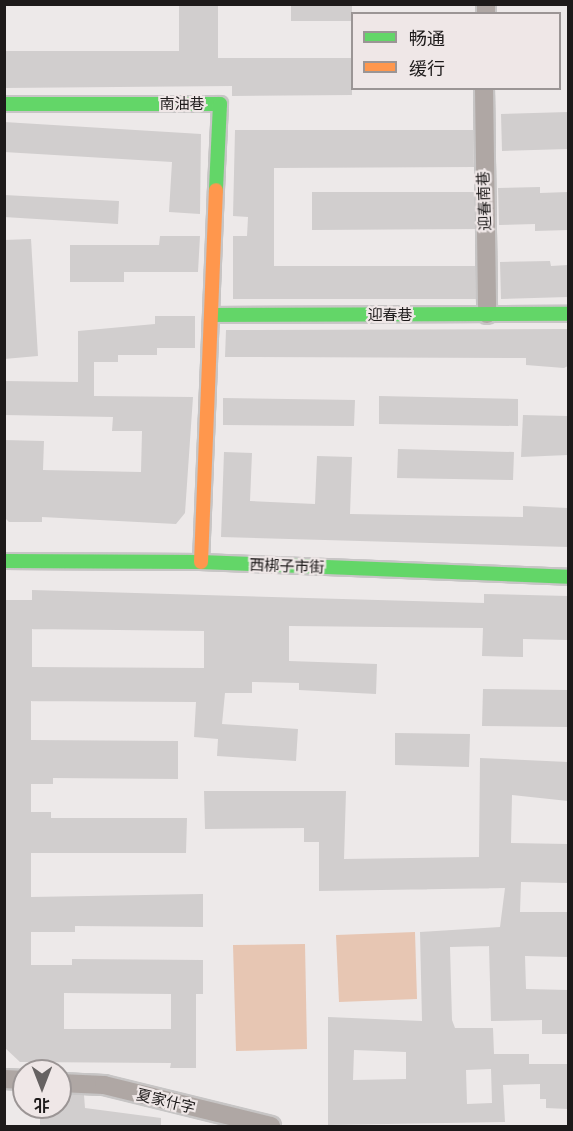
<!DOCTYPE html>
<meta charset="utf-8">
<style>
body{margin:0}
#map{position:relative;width:573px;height:1131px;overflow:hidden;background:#ede9e9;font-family:Lato,"Noto Sans SC",sans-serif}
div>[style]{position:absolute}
.green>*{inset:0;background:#e7c6b3}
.building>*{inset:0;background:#d1cece}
.roads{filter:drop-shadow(2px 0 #c7c5c5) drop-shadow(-2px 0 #c7c5c5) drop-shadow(0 2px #c7c5c5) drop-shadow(0 -2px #c7c5c5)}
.street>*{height:18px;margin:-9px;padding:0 9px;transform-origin:9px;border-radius:9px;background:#afa7a4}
.fast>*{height:14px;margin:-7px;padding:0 7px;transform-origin:7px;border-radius:7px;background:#63d668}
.slow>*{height:14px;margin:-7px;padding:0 7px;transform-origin:7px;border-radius:7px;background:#ff974d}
span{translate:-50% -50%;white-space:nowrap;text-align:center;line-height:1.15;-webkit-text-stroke:4.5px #efe7e7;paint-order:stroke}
.street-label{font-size:15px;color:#1d1a1a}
.frame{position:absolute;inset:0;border:6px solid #1d1a1a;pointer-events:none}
.legend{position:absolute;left:351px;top:12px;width:210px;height:78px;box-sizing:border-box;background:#efe7e7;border:2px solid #9b9595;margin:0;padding:8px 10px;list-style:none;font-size:18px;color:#1d1a1a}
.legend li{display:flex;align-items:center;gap:12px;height:30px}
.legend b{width:30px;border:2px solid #9b9595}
.north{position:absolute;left:12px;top:1059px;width:60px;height:60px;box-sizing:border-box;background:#efe7e7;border:2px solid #9b9595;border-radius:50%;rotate:180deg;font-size:16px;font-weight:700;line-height:24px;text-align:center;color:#1d1a1a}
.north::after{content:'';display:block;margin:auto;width:21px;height:27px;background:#666262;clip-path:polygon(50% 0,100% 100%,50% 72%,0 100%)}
</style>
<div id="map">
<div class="green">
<div style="clip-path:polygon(415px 932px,417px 999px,339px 1002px,336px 935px)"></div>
<div style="clip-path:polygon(305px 944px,307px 1049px,236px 1051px,233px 945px)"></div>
</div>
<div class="building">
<div style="clip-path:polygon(179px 4px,218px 4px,218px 58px,352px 58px,352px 95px,232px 96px,232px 86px,4px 88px,4px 51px,179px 51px)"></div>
<div style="clip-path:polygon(291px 4px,352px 4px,352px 21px,291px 21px)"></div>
<div style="clip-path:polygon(568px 112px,568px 149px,502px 151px,501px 114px)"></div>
<div style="clip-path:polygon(4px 122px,201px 134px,200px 214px,169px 212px,172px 162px,4px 152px)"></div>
<div style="clip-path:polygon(235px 130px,473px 130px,474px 167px,274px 168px,274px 266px,475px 266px,476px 299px,233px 299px,233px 236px,247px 236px,248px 217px,233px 216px)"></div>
<div style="clip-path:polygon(540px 187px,540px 193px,568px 192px,568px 230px,535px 231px,535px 224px,499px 225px,498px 188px)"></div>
<div style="clip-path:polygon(312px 192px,474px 192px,475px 229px,312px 230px)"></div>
<div style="clip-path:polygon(4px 195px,119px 201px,118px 224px,4px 217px)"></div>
<div style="clip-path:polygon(160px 236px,200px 236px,198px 272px,124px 272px,124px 282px,70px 282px,70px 245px,159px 245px)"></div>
<div style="clip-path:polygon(31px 239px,38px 356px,4px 359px,4px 240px)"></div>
<div style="clip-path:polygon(550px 261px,551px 266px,568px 265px,568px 297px,501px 299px,500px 262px)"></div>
<div style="clip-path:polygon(155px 316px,195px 316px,195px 348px,157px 348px,157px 355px,118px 355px,118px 362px,94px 362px,94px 396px,193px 397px,185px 513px,176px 524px,42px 517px,42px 522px,9px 522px,4px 517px,4px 440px,44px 441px,43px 470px,141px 472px,142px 431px,112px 431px,113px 417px,4px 415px,4px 381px,78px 382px,78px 331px,155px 324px)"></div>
<div style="clip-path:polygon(568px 329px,568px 366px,564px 368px,526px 365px,526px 358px,225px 357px,226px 330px)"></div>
<div style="clip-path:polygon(379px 396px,518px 399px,518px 426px,379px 424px)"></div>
<div style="clip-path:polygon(223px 398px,355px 400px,354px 426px,223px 425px)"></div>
<div style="clip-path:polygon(523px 415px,568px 416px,568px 455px,521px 457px)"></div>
<div style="clip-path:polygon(398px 449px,514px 452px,513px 480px,397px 478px)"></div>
<div style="clip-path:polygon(224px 452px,252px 453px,250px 501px,315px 504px,317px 456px,352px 457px,350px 514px,523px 517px,523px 506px,568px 508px,568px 547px,221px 537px)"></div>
<div style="clip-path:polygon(evenodd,32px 590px,484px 603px,484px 594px,568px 596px,568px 640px,523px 639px,523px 657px,482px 656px,483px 628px,289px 626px,289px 661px,377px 664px,376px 694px,299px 690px,299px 683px,252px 682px,252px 693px,225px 693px,222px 724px,298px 729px,296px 761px,217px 756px,218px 739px,194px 737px,196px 702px,31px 701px,31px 740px,178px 741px,178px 779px,53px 778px,53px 784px,31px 784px,31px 812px,51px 812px,51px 818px,187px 818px,186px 853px,31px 853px,31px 897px,203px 894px,203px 927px,75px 926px,75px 932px,31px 932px,31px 965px,72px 965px,72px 959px,203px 960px,203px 994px,196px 994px,196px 1068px,170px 1068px,171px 1063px,20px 1062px,4px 1047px,4px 600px,32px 600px,32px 590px,32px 629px,204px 631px,204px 668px,32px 667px,32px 629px,32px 590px,64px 993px,171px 994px,171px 1029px,64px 1029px,64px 993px)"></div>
<div style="clip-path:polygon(483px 689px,568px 690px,568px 727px,482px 726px)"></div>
<div style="clip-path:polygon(395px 733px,470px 734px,469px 767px,395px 765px)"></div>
<div style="clip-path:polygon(evenodd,480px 758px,568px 762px,568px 801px,512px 795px,511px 843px,568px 844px,568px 883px,521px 882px,520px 912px,568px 912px,568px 957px,525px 956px,526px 989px,568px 990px,568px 1034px,542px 1034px,542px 1020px,491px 1021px,489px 946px,450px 947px,452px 1020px,455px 1028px,493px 1028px,494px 1054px,529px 1054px,529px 1064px,568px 1064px,568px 1109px,546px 1108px,546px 1099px,540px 1099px,540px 1084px,503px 1085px,505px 1122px,328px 1125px,328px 1017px,422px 1021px,420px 932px,500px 927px,505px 888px,319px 891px,319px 842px,304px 842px,304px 828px,205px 829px,204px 791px,346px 791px,344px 859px,479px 857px,480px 758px,354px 1050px,406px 1052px,406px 1079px,353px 1080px,354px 1050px,480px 758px,491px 1069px,492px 1103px,467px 1104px,466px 1070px,491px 1069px)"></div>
<div style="clip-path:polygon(60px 1095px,84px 1095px,85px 1108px,161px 1118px,161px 1126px,40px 1126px,40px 1107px,60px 1107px)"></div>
</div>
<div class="roads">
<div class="street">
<div style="left:486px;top:14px;width:10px;rotate:-90deg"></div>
<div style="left:484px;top:88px;width:226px;rotate:89.2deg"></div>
<div style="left:4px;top:1079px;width:20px;rotate:3deg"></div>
<div style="left:60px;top:1083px;width:44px;rotate:2.6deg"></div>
<div style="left:104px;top:1085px;width:172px;rotate:13.8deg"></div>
</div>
<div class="fast">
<div style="left:4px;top:104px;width:216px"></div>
<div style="left:220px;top:104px;width:86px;rotate:92.7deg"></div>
<div style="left:211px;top:315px;width:357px;rotate:-0.2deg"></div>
<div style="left:4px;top:561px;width:197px;rotate:0.3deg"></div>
<div style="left:201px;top:562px;width:367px;rotate:2.3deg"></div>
</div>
<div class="slow">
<div style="left:201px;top:562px;width:372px;rotate:-87.7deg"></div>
</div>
</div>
<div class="street-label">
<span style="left:182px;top:104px">南油巷</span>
<span style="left:484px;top:201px;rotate:-92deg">迎春南巷</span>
<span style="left:390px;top:315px">迎春巷</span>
<span style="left:287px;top:566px;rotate:2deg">西梆子市街</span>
<span style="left:166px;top:1101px;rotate:14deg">夏家什字</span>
</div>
<div class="frame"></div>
<ul class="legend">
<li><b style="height:8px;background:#63d668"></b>畅通</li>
<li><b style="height:8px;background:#ff974d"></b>缓行</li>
</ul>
<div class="north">北</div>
</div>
